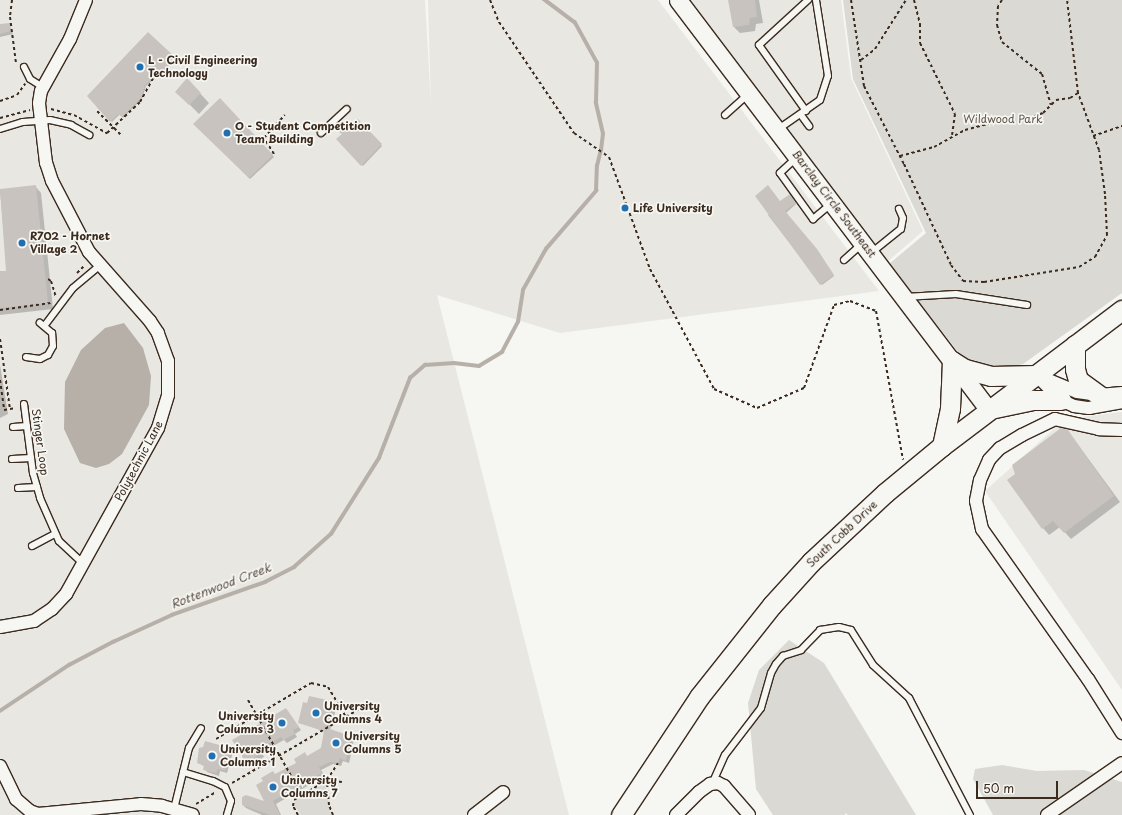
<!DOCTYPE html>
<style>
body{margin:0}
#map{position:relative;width:1122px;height:815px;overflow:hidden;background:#f6f6f2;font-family:"Playpen Sans",sans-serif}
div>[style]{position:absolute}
.built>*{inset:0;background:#e8e7e2}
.green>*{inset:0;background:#dad9d3}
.water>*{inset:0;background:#b6b0a9}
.shadow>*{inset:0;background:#0003}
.stream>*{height:3.5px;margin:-1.75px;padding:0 1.75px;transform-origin:1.75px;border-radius:1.75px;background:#b6b0a9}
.building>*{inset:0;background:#c8c3be}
.path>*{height:2px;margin-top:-1px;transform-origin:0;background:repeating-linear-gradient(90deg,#3b2a1e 0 3px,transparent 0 6px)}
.roads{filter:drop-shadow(1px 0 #3b2a1e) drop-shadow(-1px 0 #3b2a1e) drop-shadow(0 1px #3b2a1e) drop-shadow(0 -1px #3b2a1e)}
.lane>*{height:6px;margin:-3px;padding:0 3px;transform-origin:3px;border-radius:3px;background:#f6f6f2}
.street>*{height:12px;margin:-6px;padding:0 6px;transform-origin:6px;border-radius:6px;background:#f6f6f2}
.secondary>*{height:17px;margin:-8.5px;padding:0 8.5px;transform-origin:8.5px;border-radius:8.5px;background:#f6f6f2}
.primary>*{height:19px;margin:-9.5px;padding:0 9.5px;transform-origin:9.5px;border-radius:9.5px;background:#f6f6f2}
.dots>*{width:11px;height:11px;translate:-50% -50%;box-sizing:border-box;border:2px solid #f6f6f2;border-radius:50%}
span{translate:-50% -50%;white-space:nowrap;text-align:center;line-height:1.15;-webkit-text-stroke:3.5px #f6f6f2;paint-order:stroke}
.poi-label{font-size:11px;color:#3b2a1e;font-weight:700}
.left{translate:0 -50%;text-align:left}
.right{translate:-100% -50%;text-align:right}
.park-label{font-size:11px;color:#63564b}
.street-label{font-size:11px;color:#3b2a1e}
.water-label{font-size:12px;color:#605248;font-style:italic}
.scale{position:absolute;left:976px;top:781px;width:82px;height:18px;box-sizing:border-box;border:2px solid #3b2a1e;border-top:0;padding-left:5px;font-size:12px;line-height:14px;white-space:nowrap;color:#3b2a1e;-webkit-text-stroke:3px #f6f6f2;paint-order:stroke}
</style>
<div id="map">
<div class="built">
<div style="clip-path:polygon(0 0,425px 0,431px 106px,428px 0,658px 0,879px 291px,560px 333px,437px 295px,569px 815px,0 815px)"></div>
<div style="clip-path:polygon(691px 0,841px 0,851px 78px,923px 231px,886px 263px)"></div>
<div style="clip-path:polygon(1122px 412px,1122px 690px,985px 491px,1065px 419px)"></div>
</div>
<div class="green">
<div style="clip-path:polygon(843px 0,1122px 0,1122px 293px,1023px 364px,1007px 368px,990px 368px,972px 362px,959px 353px,889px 264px,926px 233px,853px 79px)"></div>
<div style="clip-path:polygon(789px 640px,824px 663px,916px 815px,848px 815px,845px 813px,845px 815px,773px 815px,756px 789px,748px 703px,759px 670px)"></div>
<div style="clip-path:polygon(1002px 765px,1037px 771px,1084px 770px,1122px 782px,1122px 815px,993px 815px,973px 779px,975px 769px)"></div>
<div style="clip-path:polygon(325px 783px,331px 815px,301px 815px,294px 805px,296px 800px)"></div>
</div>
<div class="water">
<div style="clip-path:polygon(124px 323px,143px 348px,151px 376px,149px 405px,122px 454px,109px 464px,96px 468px,80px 463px,64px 429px,65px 382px,81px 350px,105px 328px)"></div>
</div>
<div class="shadow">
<div style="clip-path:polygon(729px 0,759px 0,763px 23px,756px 24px,755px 31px,740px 33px,734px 27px)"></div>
<div style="clip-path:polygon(9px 24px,13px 34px,0 37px,0 25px)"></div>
<div style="clip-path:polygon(148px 33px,176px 60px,146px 86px,142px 99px,123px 118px,120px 114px,112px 122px,88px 96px)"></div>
<div style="clip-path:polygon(196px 89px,209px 103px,199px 114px,186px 101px)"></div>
<div style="clip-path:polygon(220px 99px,274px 157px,250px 179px,195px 124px)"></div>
<div style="clip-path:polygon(358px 121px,382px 146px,363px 166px,337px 139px)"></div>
<div style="clip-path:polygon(35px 186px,41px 193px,53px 309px,0 315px,0 272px,7px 272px,0 190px)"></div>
<div style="clip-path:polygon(791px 196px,796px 204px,786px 213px,818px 252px,834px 276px,822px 285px,768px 215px)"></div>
<div style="clip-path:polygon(0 365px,8px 414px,0 418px)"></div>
<div style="clip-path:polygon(1068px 431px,1120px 502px,1071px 539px,1060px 527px,1049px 535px,1043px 528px)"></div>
<div style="clip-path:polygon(331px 702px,335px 713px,330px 730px,354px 740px,349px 763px,343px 761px,341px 766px,333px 764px,321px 770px,325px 776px,276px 804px,281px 815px,262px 815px,246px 808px,243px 805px,266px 803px,305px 754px,308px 757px,321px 749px,325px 732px,299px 722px,308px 704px)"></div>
<div style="clip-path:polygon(288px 713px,301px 730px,295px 734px,297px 737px,287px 743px,284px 740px,262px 752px,264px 757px,255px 762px,252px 759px,247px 762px,244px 759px)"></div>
<div style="clip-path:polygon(230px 749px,233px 752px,227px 773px,220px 771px,219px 776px,207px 772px,204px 766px,198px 763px)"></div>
</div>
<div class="stream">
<div style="left:0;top:711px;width:83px;rotate:-33.7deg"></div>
<div style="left:69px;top:665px;width:50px;rotate:-27.6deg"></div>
<div style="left:113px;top:642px;width:65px;rotate:-24.6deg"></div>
<div style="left:172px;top:615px;width:99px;rotate:-19.5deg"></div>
<div style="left:265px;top:582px;width:33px;rotate:-27deg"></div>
<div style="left:294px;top:567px;width:50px;rotate:-41.7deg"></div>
<div style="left:331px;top:534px;width:90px;rotate:-57.7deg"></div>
<div style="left:379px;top:458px;width:86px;rotate:-68.8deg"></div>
<div style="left:410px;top:378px;width:20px;rotate:-41deg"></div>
<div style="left:425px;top:365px;width:29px;rotate:-4deg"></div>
<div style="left:454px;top:363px;width:25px;rotate:7deg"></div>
<div style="left:479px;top:366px;width:27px;rotate:-31deg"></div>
<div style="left:502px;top:352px;width:34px;rotate:-62deg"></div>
<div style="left:518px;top:322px;width:32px;rotate:-81deg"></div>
<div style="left:523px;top:290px;width:47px;rotate:-60.7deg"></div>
<div style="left:546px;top:249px;width:77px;rotate:-49.2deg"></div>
<div style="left:596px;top:191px;width:25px;rotate:-88deg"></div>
<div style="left:597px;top:166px;width:16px;rotate:-76deg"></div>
<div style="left:601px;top:150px;width:16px;rotate:-83deg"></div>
<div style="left:603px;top:134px;width:32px;rotate:-103deg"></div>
<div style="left:596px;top:103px;width:40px;rotate:-88.6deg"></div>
<div style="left:597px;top:63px;width:46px;rotate:-118.8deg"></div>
<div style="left:575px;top:23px;width:39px;rotate:-143deg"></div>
</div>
<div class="building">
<div style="clip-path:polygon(728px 0,755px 0,757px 17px,750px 18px,749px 25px,733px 27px)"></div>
<div style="clip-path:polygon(10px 23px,11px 31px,0 34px,0 24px)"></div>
<div style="clip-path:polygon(148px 32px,176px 58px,145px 85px,141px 98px,122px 117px,118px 114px,110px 122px,87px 96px)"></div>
<div style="clip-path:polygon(187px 78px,201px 93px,189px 105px,175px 92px)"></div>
<div style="clip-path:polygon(220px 98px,273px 155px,249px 178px,193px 124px)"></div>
<div style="clip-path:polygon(358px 119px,382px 144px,361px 166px,336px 139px,342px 134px,339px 132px,349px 122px,353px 125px)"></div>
<div style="clip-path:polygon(36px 185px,48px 303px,0 308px,0 271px,6px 271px,0 189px)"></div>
<div style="clip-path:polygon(768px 185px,780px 201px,790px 194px,796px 203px,785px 211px,817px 249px,834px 275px,820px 285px,755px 196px)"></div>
<div style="clip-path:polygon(1061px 428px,1068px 430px,1114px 496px,1064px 533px,1053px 521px,1042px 529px,1007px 480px,1015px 474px,1012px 465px)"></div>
<div style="clip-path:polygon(309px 696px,332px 701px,332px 710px,327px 728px,351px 736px,346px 761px,340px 758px,338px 763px,330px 762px,319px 767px,322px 773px,273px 801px,280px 815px,270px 815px,242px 805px,242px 797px,246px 795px,264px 801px,256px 785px,263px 781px,261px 778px,273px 771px,275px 774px,296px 763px,294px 759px,305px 752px,307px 756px,321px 748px,324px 731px,298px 723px,303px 702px,307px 703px)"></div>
<div style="clip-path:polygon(286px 708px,299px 727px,293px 730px,295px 734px,283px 740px,281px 737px,259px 749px,262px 753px,251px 760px,249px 757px,244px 760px,232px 740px)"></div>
<div style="clip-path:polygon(205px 741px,230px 748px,225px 771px,218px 769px,216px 773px,203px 770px,204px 765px,197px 763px,199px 748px,203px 747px)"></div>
</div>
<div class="path">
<div style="left:12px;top:0;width:17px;rotate:97deg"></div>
<div style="left:10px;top:17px;width:46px;rotate:82.6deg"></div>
<div style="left:490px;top:0;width:24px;rotate:68deg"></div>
<div style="left:499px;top:22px;width:134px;rotate:56deg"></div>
<div style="left:574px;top:133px;width:42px;rotate:34.4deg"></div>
<div style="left:609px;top:157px;width:119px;rotate:69.9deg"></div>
<div style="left:650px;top:269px;width:136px;rotate:61.9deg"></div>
<div style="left:714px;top:389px;width:47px;rotate:23.8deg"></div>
<div style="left:757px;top:408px;width:51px;rotate:-23.1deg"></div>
<div style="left:804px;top:388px;width:88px;rotate:-70.1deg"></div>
<div style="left:834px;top:305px;width:16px;rotate:-14deg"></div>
<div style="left:850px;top:301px;width:28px;rotate:21deg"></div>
<div style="left:876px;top:311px;width:151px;rotate:79.7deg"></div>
<div style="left:851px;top:0;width:87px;rotate:81.4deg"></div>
<div style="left:864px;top:86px;width:88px;rotate:62.9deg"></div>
<div style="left:904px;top:164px;width:111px;rotate:65deg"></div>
<div style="left:951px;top:265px;width:20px;rotate:53deg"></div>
<div style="left:963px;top:281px;width:21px;rotate:3deg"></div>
<div style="left:984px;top:282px;width:96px;rotate:-9deg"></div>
<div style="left:1079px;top:267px;width:19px;rotate:-32deg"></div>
<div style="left:1095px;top:257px;width:25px;rotate:-61deg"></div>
<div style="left:1107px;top:235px;width:41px;rotate:-92.8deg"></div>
<div style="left:1105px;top:194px;width:44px;rotate:-97.8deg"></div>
<div style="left:1099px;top:150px;width:61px;rotate:-110.2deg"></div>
<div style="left:1078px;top:93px;width:94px;rotate:-96.7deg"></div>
<div style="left:914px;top:0;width:25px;rotate:76deg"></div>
<div style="left:920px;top:24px;width:19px;rotate:90deg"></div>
<div style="left:920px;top:43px;width:79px;rotate:63.8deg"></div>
<div style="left:955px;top:114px;width:21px;rotate:98deg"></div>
<div style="left:1002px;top:0;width:7px;rotate:124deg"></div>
<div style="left:998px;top:6px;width:19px;rotate:93deg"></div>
<div style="left:997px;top:25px;width:18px;rotate:74deg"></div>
<div style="left:1002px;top:42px;width:51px;rotate:38.7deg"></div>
<div style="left:1042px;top:74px;width:32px;rotate:74deg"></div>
<div style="left:861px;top:60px;width:18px;rotate:-38deg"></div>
<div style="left:875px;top:49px;width:58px;rotate:-57.7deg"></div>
<div style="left:0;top:101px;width:18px;rotate:-19deg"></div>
<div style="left:17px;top:95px;width:14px;rotate:-54deg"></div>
<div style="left:51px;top:109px;width:24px;rotate:15deg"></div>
<div style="left:74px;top:115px;width:38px;rotate:29deg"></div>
<div style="left:107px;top:133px;width:45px;rotate:-43.2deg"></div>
<div style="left:140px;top:102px;width:29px;rotate:-61deg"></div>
<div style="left:97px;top:111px;width:34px;rotate:45deg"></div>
<div style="left:0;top:118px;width:31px;rotate:-15deg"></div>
<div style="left:1093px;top:136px;width:31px;rotate:-19deg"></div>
<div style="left:260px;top:141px;width:5px;rotate:-37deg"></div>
<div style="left:274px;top:154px;width:19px;rotate:-122deg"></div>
<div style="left:264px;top:138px;width:31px;rotate:-48deg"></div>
<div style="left:900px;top:156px;width:35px;rotate:-15deg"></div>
<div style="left:934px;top:147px;width:35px;rotate:-29deg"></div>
<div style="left:965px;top:130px;width:30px;rotate:-15deg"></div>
<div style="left:994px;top:122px;width:29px;rotate:-2deg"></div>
<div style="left:1023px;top:121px;width:22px;rotate:-22deg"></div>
<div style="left:1043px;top:113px;width:18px;rotate:-45deg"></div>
<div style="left:1056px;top:100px;width:14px;rotate:-8deg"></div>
<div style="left:1070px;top:98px;width:9px;rotate:-32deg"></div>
<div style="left:77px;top:273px;width:11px;rotate:-45deg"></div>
<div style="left:48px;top:279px;width:4px;rotate:34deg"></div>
<div style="left:51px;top:281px;width:17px;rotate:73deg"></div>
<div style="left:0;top:310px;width:51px;rotate:-7.8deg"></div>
<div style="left:0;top:339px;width:71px;rotate:81.9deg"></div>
<div style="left:10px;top:409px;width:6px;rotate:-9deg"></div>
<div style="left:0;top:380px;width:30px;rotate:82deg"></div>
<div style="left:4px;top:410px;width:6px;rotate:-9deg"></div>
<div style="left:248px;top:700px;width:109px;rotate:60.4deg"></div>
<div style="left:216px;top:739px;width:110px;rotate:-30.5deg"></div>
<div style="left:311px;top:683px;width:17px;rotate:13deg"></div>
<div style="left:328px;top:687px;width:35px;rotate:59deg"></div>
<div style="left:232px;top:783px;width:149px;rotate:-30.2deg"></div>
<div style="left:196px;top:804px;width:23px;rotate:-31deg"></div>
<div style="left:298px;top:815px;width:10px;rotate:-119deg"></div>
<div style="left:293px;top:806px;width:6px;rotate:-81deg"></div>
<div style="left:294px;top:800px;width:39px;rotate:-31deg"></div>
<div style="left:327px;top:780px;width:15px;rotate:8deg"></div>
<div style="left:333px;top:815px;width:11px;rotate:-112deg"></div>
<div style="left:329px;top:805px;width:25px;rotate:-95deg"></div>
<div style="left:327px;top:780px;width:20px;rotate:-57deg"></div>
</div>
<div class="roads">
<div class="lane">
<div style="left:24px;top:67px;width:13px;rotate:63deg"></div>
<div style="left:30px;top:79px;width:15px;rotate:32deg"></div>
<div style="left:806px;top:111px;width:81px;rotate:-125.5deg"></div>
<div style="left:759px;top:45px;width:67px;rotate:-42.6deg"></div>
<div style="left:725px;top:115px;width:30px;rotate:-42deg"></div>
<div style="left:801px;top:115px;width:14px;rotate:54deg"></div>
<div style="left:0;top:129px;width:24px;rotate:-17deg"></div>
<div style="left:23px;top:122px;width:27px;rotate:-4deg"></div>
<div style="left:50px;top:120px;width:22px;rotate:13deg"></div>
<div style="left:71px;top:125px;width:21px;rotate:29deg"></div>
<div style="left:777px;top:130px;width:52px;rotate:-34.9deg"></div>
<div style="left:820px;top:100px;width:25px;rotate:-72deg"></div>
<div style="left:828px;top:76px;width:77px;rotate:-99deg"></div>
<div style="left:321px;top:133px;width:35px;rotate:-43deg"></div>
<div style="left:796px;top:158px;width:22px;rotate:137deg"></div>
<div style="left:780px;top:173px;width:57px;rotate:54.3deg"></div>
<div style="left:813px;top:219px;width:23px;rotate:-40deg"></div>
<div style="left:871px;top:253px;width:38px;rotate:-39deg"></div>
<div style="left:901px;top:229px;width:11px;rotate:-80deg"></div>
<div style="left:903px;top:218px;width:10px;rotate:-114deg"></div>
<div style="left:844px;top:260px;width:24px;rotate:-42deg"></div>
<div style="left:905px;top:297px;width:51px;rotate:-3.4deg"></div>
<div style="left:956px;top:294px;width:72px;rotate:8.8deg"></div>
<div style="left:45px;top:325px;width:46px;rotate:-52.9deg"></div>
<div style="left:73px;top:288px;width:34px;rotate:-40deg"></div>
<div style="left:26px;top:357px;width:14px;rotate:8deg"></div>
<div style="left:40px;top:359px;width:9px;rotate:-27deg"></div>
<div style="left:48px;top:355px;width:10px;rotate:-61deg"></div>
<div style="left:53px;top:346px;width:13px;rotate:-94deg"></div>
<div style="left:52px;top:333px;width:16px;rotate:-140deg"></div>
<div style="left:24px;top:404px;width:70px;rotate:82.6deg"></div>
<div style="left:33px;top:473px;width:26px;rotate:74deg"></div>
<div style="left:40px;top:498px;width:47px;rotate:66.2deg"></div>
<div style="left:59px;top:541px;width:33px;rotate:43deg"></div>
<div style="left:13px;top:427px;width:14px;rotate:-4deg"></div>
<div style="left:12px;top:459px;width:19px;rotate:-3deg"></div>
<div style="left:18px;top:488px;width:19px;rotate:-3deg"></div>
<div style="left:32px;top:546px;width:26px;rotate:-28deg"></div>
<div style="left:183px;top:772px;width:31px;rotate:17deg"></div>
<div style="left:213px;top:781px;width:13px;rotate:27deg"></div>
<div style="left:225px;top:787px;width:15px;rotate:67deg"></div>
<div style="left:231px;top:801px;width:15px;rotate:106deg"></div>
<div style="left:712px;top:784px;width:32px;rotate:-66deg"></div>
<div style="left:725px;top:755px;width:59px;rotate:-52.5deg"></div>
<div style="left:761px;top:708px;width:36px;rotate:-74deg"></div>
<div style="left:771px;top:673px;width:10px;rotate:-61deg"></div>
<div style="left:776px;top:664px;width:11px;rotate:-49deg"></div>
<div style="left:783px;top:656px;width:19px;rotate:-18deg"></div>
<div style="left:801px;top:650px;width:28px;rotate:-46deg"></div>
<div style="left:820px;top:630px;width:19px;rotate:-9deg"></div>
<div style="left:839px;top:627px;width:12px;rotate:14deg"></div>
<div style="left:851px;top:630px;width:41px;rotate:57.8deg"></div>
<div style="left:873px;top:665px;width:49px;rotate:42.5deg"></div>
<div style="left:909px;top:698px;width:132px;rotate:62.5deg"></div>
<div style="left:174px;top:809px;width:63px;rotate:-76.2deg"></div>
<div style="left:189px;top:748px;width:23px;rotate:-59deg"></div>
</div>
<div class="street">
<div style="left:1036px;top:375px;width:35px;rotate:45deg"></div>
<div style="left:1061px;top:400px;width:14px;rotate:25deg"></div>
<div style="left:1074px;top:406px;width:15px;rotate:8deg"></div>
<div style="left:1089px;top:408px;width:34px;rotate:-10deg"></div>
<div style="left:1039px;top:376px;width:41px;rotate:22.8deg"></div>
<div style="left:1077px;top:392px;width:22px;rotate:8deg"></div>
<div style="left:1099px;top:395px;width:23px;rotate:-5deg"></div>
<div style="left:1122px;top:430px;width:23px;rotate:-178deg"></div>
<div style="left:1099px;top:429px;width:45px;rotate:-167.2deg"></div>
<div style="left:1055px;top:419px;width:37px;rotate:154deg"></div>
<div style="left:1022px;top:435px;width:26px;rotate:149deg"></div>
<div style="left:1000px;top:448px;width:16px;rotate:133deg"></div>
<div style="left:989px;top:460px;width:22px;rotate:114deg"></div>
<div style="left:980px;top:480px;width:21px;rotate:101deg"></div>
<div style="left:976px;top:501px;width:29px;rotate:78deg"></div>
<div style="left:982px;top:529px;width:184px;rotate:54.8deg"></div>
<div style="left:1088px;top:679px;width:64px;rotate:57.8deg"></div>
<div style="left:0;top:627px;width:35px;rotate:-10deg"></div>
<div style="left:34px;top:621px;width:22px;rotate:-34deg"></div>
<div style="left:52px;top:609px;width:21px;rotate:-47deg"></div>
<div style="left:66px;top:594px;width:190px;rotate:-61deg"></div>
<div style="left:158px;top:428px;width:34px;rotate:-73deg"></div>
<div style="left:168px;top:395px;width:34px;rotate:-90deg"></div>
<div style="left:168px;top:361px;width:30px;rotate:-110deg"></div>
<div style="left:158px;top:333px;width:14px;rotate:-124deg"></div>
<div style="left:150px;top:321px;width:92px;rotate:-131.5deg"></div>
<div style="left:89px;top:252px;width:80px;rotate:-117.5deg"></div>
<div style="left:52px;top:181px;width:19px;rotate:-108deg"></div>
<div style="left:46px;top:163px;width:60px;rotate:-96.7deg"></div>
<div style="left:39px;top:103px;width:12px;rotate:-81deg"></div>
<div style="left:41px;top:91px;width:60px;rotate:-60.9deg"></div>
<div style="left:70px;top:39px;width:42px;rotate:-67.7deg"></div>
<div style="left:0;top:766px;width:37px;rotate:64deg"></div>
<div style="left:16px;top:799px;width:18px;rotate:41deg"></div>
<div style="left:30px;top:811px;width:9px;rotate:21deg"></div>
<div style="left:38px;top:814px;width:103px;rotate:-5.5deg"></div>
<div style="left:141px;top:804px;width:21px;rotate:5deg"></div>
<div style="left:162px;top:806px;width:32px;rotate:16deg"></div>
<div style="left:474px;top:815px;width:37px;rotate:-38deg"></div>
<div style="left:676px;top:815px;width:33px;rotate:-45deg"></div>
<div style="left:699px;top:792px;width:14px;rotate:-36deg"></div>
<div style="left:710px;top:784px;width:8px;rotate:-7deg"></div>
<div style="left:718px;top:783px;width:7px;rotate:27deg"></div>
<div style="left:724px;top:786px;width:38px;rotate:49deg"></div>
<div style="left:1047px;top:815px;width:91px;rotate:-34.7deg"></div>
</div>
<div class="secondary">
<div style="left:678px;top:0;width:513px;rotate:52.84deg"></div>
</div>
<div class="primary">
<div style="left:1075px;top:345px;width:24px;rotate:90deg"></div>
<div style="left:1075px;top:369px;width:11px;rotate:75deg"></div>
<div style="left:1078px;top:380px;width:26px;rotate:36deg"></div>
<div style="left:952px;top:361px;width:15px;rotate:32deg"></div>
<div style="left:965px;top:369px;width:27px;rotate:15deg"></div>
<div style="left:991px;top:376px;width:45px;rotate:-1.3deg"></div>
<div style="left:995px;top:408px;width:39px;rotate:-12deg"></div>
<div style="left:1033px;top:400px;width:28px"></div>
<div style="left:942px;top:446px;width:39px;rotate:-78deg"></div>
<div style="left:950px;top:408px;width:47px;rotate:-87.6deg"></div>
<div style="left:621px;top:815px;width:141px;rotate:-56.5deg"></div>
<div style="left:699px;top:697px;width:117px;rotate:-51.6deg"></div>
<div style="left:772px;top:605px;width:58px;rotate:-47.8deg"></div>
<div style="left:811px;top:562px;width:101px;rotate:-43deg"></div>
<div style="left:885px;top:493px;width:74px;rotate:-39.5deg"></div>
<div style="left:942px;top:446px;width:226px;rotate:-37.1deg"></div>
</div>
</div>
<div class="dots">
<div style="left:140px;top:67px;background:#1f6fb2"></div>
<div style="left:227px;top:133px;background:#1f6fb2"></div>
<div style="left:625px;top:208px;background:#1f6fb2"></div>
<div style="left:22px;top:243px;background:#1f6fb2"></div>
<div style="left:316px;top:713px;background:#1f6fb2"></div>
<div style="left:282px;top:723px;background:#1f6fb2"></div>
<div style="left:336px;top:743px;background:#1f6fb2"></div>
<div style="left:212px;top:756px;background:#1f6fb2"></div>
<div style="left:273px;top:787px;background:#1f6fb2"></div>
</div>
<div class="poi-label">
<span class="left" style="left:148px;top:67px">L - Civil Engineering<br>Technology</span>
<span class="left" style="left:235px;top:133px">O - Student Competition<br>Team Building</span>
<span class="left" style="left:633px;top:208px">Life University</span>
<span class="left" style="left:30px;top:243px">R702 - Hornet<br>Village 2</span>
<span class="left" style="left:324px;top:713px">University<br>Columns 4</span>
<span class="right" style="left:274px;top:723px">University<br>Columns 3</span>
<span class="left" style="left:344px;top:743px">University<br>Columns 5</span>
<span class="left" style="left:220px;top:756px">University<br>Columns 1</span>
<span class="left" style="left:281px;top:787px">University<br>Columns 7</span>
</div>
<div class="park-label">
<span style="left:1003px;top:119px">Wildwood Park</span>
</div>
<div class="street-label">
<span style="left:834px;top:204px;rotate:53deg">Barclay Circle Southeast</span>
<span style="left:40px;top:442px;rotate:82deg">Stinger Loop</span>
<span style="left:139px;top:461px;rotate:-62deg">Polytechnic Lane</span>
<span style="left:842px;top:534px;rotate:-43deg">South Cobb Drive</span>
</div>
<div class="water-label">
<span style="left:221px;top:586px;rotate:-21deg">Rottenwood Creek</span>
</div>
<div class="scale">50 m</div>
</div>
